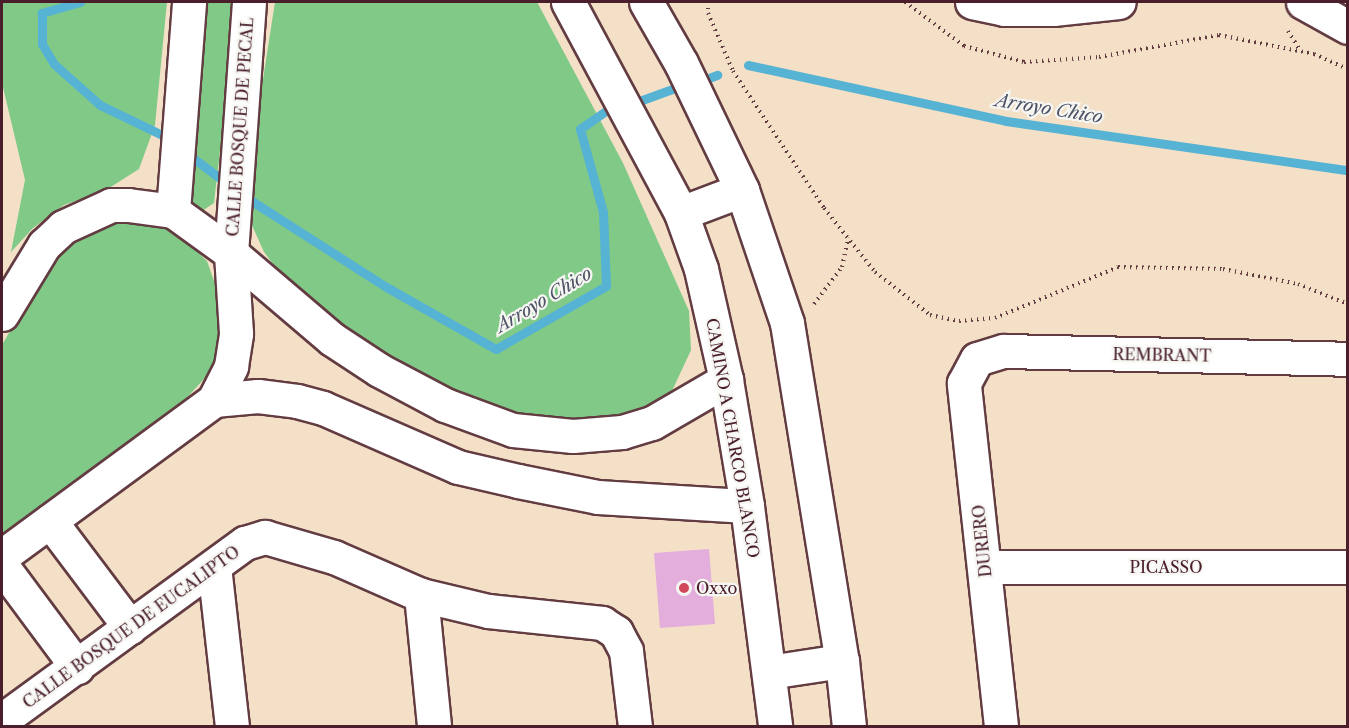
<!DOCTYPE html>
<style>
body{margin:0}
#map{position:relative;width:1349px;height:728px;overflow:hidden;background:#f3e0c7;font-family:"Libre Caslon Text",serif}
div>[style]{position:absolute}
.green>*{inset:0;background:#80c986}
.stream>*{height:9px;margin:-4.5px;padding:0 4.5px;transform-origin:4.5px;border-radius:4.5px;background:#56b3d4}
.building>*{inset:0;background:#e3addc}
.path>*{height:4px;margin-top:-2px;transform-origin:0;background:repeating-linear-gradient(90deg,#633c42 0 1.5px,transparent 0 6px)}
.roads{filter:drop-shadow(2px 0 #633c42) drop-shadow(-2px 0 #633c42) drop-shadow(0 2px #633c42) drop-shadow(0 -2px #633c42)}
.street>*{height:33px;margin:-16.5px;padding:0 16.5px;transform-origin:16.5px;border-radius:16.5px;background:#fff}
.secondary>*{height:33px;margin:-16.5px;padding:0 16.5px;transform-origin:16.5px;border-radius:16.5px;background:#fff}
.dots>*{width:16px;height:16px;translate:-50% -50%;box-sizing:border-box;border:3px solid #f6f6f2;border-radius:50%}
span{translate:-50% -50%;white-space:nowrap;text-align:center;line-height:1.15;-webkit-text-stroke:4.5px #f6f6f2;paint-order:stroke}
.street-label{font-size:16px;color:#4a1f2b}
.poi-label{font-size:16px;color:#4a1f2b}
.left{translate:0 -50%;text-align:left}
.water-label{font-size:18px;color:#4e5366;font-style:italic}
.frame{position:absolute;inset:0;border:3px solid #4a1f2b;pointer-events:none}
</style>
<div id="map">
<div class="green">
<div style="clip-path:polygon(2px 2px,167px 2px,155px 125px,139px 169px,106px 190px,64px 205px,33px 228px,11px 252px,25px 180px,2px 83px)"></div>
<div style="clip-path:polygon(199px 2px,237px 2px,214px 203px,199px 213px,185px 204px)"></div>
<div style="clip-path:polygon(275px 2px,537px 2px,623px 163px,689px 311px,691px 350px,672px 391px,657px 404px,620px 421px,530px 418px,444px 390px,324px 316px,282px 276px,264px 252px,250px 221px,246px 189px)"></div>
<div style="clip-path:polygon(119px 216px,146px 219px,173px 229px,207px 261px,226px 315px,216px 366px,180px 405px,2px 539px,2px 345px,58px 248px)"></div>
</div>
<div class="stream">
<div style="left:80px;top:2px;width:40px;rotate:164deg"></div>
<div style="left:42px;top:13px;width:31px;rotate:90deg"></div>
<div style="left:42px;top:44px;width:23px;rotate:59deg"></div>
<div style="left:54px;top:64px;width:62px;rotate:41.7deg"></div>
<div style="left:100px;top:105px;width:69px;rotate:25.8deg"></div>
<div style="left:748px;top:65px;width:264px;rotate:12.2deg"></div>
<div style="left:1006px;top:121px;width:345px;rotate:8.2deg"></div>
<div style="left:709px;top:78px;width:9px;rotate:-21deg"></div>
<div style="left:642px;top:100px;width:33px;rotate:-20deg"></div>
<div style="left:193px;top:158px;width:34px;rotate:37deg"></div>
<div style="left:247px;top:198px;width:167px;rotate:32.6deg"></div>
<div style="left:388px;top:288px;width:124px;rotate:29.5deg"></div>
<div style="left:496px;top:349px;width:127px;rotate:-29.8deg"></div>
<div style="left:606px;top:286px;width:74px;rotate:-92.3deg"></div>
<div style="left:603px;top:212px;width:86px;rotate:-105.5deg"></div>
<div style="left:580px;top:129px;width:32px;rotate:-35deg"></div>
</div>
<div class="building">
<div style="clip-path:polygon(709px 549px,715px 624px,660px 628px,654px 553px)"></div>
</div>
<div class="path">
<div style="left:708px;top:2px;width:11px;rotate:90deg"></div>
<div style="left:708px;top:13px;width:63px;rotate:66.7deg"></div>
<div style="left:733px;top:71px;width:164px;rotate:56.4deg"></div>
<div style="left:824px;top:208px;width:82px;rotate:51.4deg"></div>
<div style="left:875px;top:272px;width:70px;rotate:38deg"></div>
<div style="left:930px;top:315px;width:30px;rotate:12deg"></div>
<div style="left:959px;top:321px;width:36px;rotate:-5deg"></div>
<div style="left:995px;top:318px;width:133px;rotate:-22.5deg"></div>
<div style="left:1118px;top:267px;width:105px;rotate:1.1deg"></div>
<div style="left:1223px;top:269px;width:76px;rotate:11.3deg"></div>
<div style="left:1298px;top:284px;width:54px;rotate:21.8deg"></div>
<div style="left:905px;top:2px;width:74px;rotate:36.7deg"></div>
<div style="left:964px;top:46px;width:62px;rotate:14.9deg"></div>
<div style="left:1024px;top:62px;width:75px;rotate:-3.8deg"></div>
<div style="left:1099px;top:57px;width:122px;rotate:-10.4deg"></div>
<div style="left:1219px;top:35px;width:97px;rotate:11.3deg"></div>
<div style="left:1314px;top:54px;width:37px;rotate:24deg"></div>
<div style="left:1288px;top:31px;width:22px;rotate:58deg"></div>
<div style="left:814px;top:304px;width:46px;rotate:-52.9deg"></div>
<div style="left:842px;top:267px;width:30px;rotate:-78deg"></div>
</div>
<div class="roads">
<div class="street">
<div style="left:972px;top:2px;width:33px;rotate:12deg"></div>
<div style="left:1004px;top:9px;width:49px"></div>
<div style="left:1053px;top:9px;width:66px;rotate:-6.1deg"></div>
<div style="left:1303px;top:2px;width:51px;rotate:29.1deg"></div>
<div style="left:173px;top:211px;width:210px;rotate:-85.6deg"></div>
<div style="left:2px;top:314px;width:81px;rotate:-58.7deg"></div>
<div style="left:44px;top:245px;width:26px;rotate:-43deg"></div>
<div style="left:63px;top:227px;width:53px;rotate:-24.6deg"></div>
<div style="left:111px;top:205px;width:17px"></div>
<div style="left:128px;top:205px;width:45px;rotate:7.6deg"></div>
<div style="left:173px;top:211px;width:72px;rotate:35.9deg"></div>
<div style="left:231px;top:253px;width:133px;rotate:40.4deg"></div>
<div style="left:332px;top:339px;width:56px;rotate:33.4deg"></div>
<div style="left:379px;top:370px;width:75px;rotate:27.9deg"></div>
<div style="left:445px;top:405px;width:72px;rotate:20.2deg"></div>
<div style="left:513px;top:430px;width:60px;rotate:5.7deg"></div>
<div style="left:573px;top:436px;width:49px;rotate:-4.7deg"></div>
<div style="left:622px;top:432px;width:31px;rotate:-17deg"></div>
<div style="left:652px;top:423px;width:86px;rotate:-30.2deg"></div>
<div style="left:214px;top:400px;width:44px;rotate:-5.2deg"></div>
<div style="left:258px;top:396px;width:39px;rotate:7deg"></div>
<div style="left:297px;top:401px;width:27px;rotate:15deg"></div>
<div style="left:323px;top:408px;width:147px;rotate:23.6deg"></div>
<div style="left:458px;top:467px;width:62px;rotate:13.1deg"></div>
<div style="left:518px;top:481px;width:82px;rotate:11.3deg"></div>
<div style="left:598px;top:497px;width:149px;rotate:3.5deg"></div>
<div style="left:50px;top:521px;width:133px;rotate:53deg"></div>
<div style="left:2px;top:556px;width:263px;rotate:-36.3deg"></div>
<div style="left:214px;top:400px;width:38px;rotate:-63deg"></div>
<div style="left:231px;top:366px;width:33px;rotate:-81deg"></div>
<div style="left:236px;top:333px;width:80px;rotate:-93.6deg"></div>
<div style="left:231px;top:253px;width:252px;rotate:-85.9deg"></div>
<div style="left:2px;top:566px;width:126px;rotate:53.4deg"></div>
<div style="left:214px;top:566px;width:161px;rotate:83.6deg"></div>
<div style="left:984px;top:567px;width:364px"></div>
<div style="left:421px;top:595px;width:132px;rotate:84.3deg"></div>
<div style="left:2px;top:720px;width:301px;rotate:-36.1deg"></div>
<div style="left:245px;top:543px;width:21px;rotate:-17deg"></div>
<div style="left:265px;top:537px;width:72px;rotate:16.2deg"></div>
<div style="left:334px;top:557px;width:95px;rotate:23.6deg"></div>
<div style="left:421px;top:595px;width:69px;rotate:13.4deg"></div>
<div style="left:488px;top:611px;width:115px;rotate:6deg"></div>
<div style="left:602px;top:623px;width:17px;rotate:33deg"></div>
<div style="left:616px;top:632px;width:21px;rotate:62deg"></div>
<div style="left:626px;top:651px;width:76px;rotate:83.2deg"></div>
<div style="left:1001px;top:726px;width:345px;rotate:-96.2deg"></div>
<div style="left:964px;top:383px;width:27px;rotate:-62deg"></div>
<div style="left:977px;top:359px;width:28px;rotate:-17deg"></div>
<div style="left:1004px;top:351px;width:344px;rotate:1.3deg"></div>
</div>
<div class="secondary">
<div style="left:568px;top:2px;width:239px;rotate:61.8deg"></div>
<div style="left:681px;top:213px;width:59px;rotate:70.3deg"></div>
<div style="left:701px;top:269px;width:114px;rotate:77.3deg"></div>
<div style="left:726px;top:380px;width:128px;rotate:80.5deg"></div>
<div style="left:747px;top:506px;width:222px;rotate:82.7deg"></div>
<div style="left:646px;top:2px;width:70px;rotate:60.2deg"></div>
<div style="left:681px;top:63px;width:141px;rotate:64.3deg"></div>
<div style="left:742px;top:190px;width:140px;rotate:71.3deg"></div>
<div style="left:787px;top:323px;width:342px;rotate:80.8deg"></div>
<div style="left:842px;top:661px;width:65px;rotate:83.9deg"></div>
<div style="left:681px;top:213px;width:65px;rotate:-20.7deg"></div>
<div style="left:769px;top:672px;width:74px;rotate:-8.6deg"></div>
</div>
</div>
<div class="dots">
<div style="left:684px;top:588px;background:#d1495b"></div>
</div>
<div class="street-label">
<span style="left:240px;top:127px;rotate:-86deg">CALLE BOSQUE DE PECAL</span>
<span style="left:1162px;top:355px;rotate:1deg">REMBRANT</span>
<span style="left:733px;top:438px;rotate:80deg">CAMINO A CHARCO BLANCO</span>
<span style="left:982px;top:541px;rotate:-96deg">DURERO</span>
<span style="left:1166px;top:567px">PICASSO</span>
<span style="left:131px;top:627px;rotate:-36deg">CALLE BOSQUE DE EUCALIPTO</span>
</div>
<div class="poi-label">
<span class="left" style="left:696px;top:588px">Oxxo</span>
</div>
<div class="water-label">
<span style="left:1049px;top:109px;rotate:9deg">Arroyo Chico</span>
<span style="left:544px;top:300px;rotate:-31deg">Arroyo Chico</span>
</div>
<div class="frame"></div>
</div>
